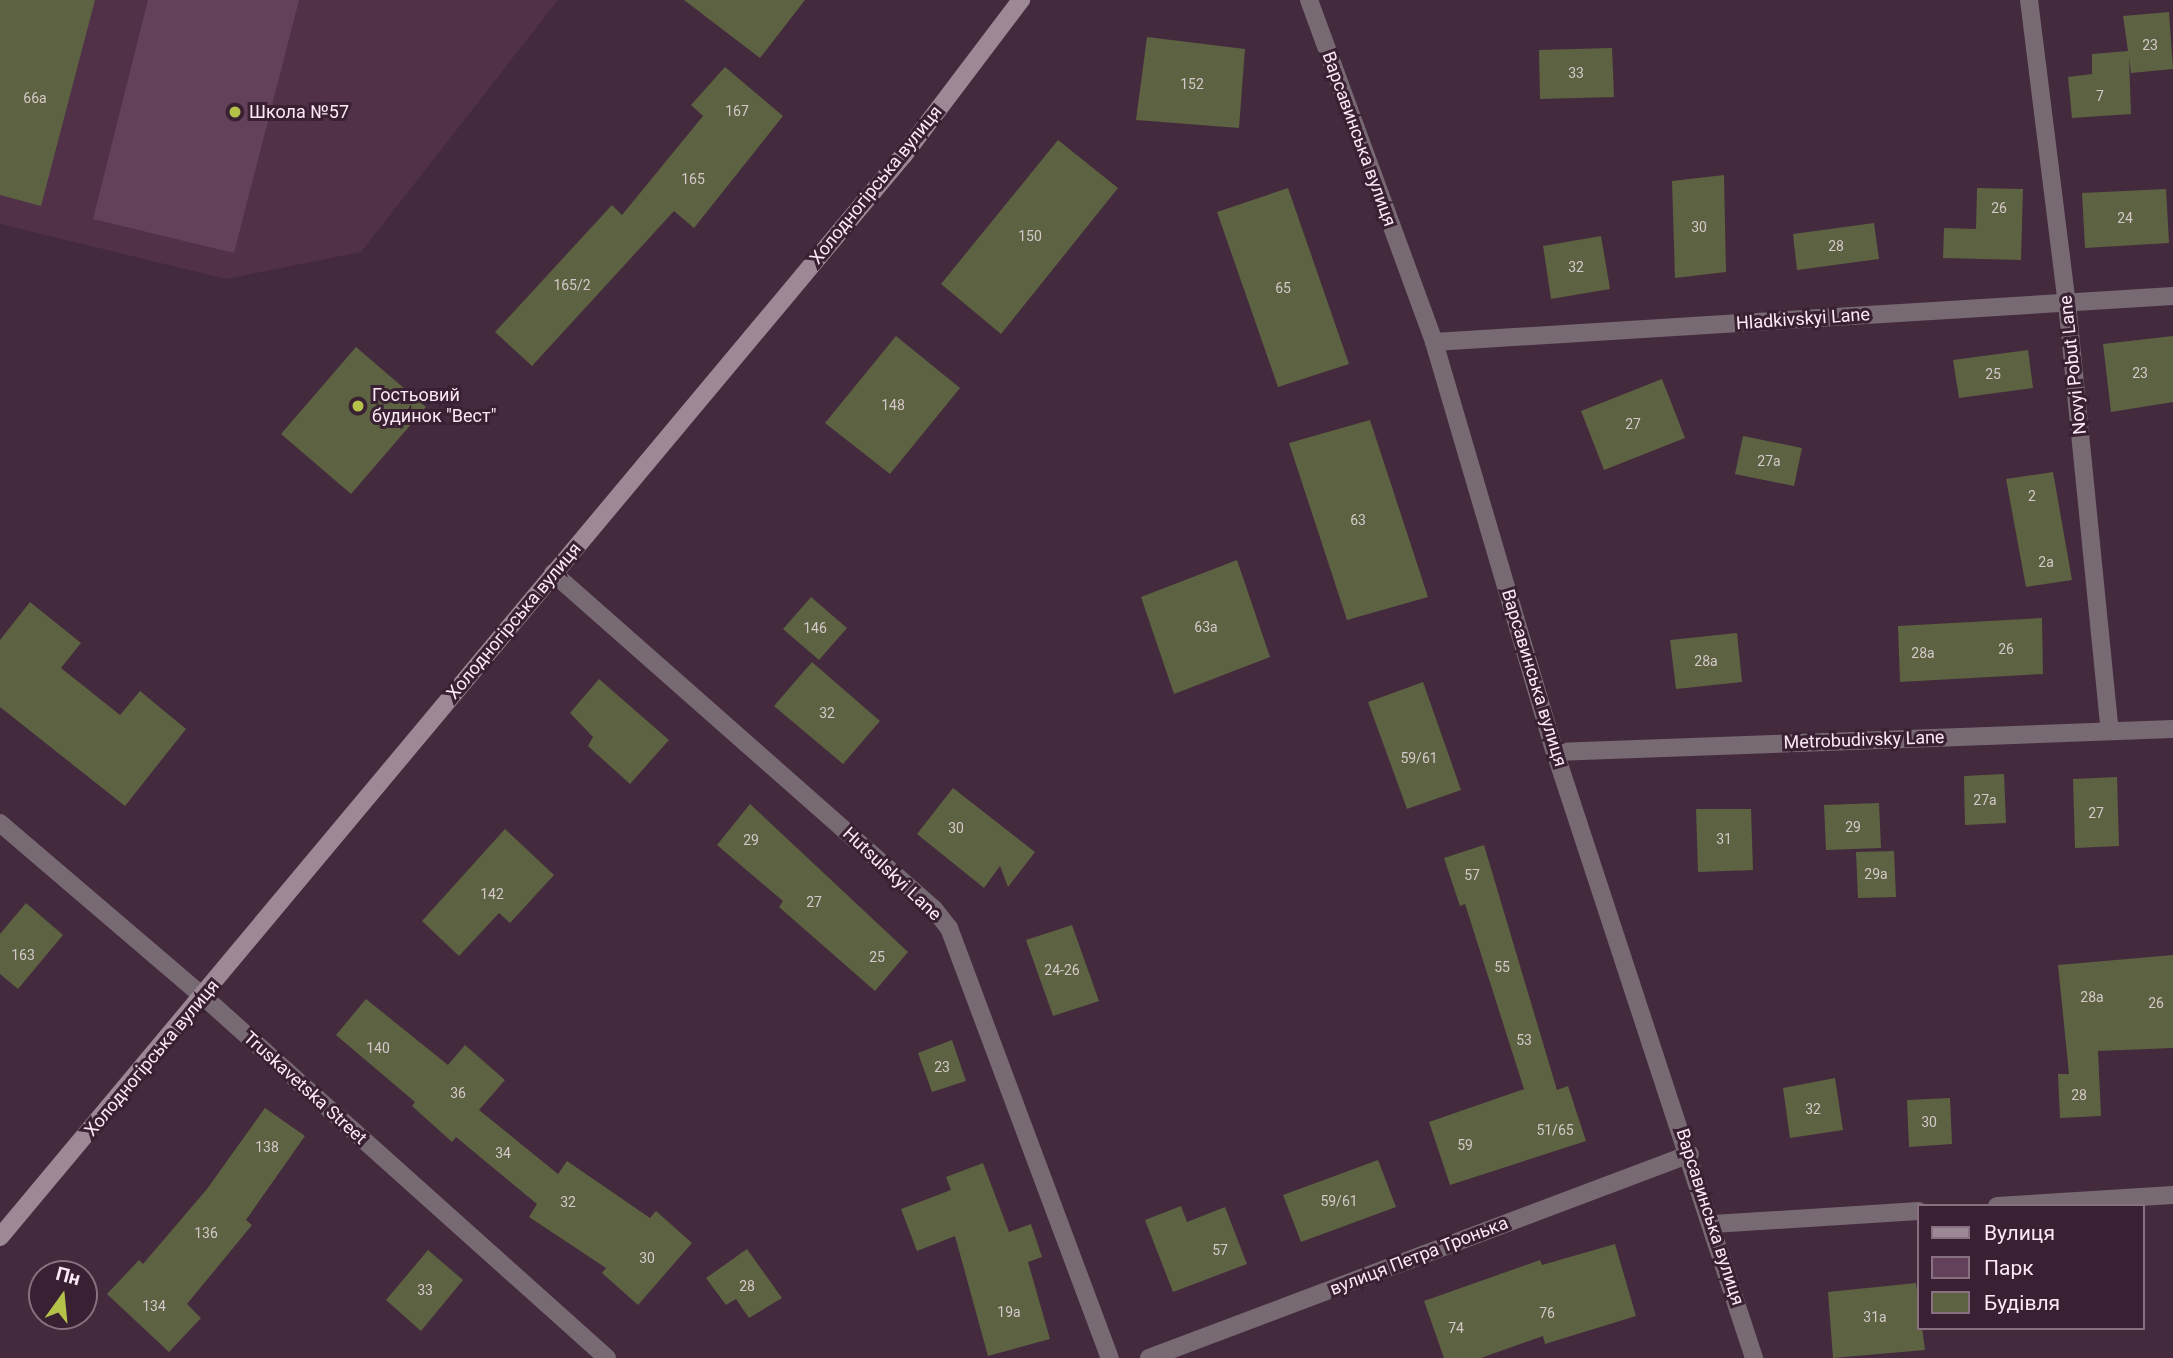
<!DOCTYPE html>
<meta charset="utf-8">
<style>
body{margin:0}
#map{position:relative;width:2173px;height:1358px;overflow:hidden;background:#432a3c;font-family:Roboto,sans-serif}
div>[style]{position:absolute}
.built>*{inset:0;background:#503148}
.green>*{inset:0;background:#64415a}
.building>*{inset:0;background:#5d6242}
.street>*{height:18px;margin:-9px;padding:0 9px;transform-origin:9px;border-radius:9px;background:#776a73}
.secondary>*{height:18px;margin:-9px;padding:0 9px;transform-origin:9px;border-radius:9px;background:#9d8896}
.dots>*{width:19px;height:19px;translate:-50% -50%;box-sizing:border-box;border:4px solid #392032;border-radius:50%}
span{translate:-50% -50%;white-space:nowrap;text-align:center;line-height:1.15;-webkit-text-stroke:6px #392032;paint-order:stroke}
.number-label{font-size:14px;color:#d4c8c8}
.number-label span{-webkit-text-stroke-width:0}
.poi-label{font-size:18px;color:#fbeaf5}
.left{translate:0 -50%;text-align:left}
.street-label{font-size:18px;color:#fbeaf5}
.legend{position:absolute;left:1917px;top:1204px;width:228px;height:126px;box-sizing:border-box;background:#392032;border:2px solid #877180;margin:0;padding:9px 12px;list-style:none;font-size:21px;color:#fbeaf5}
.legend li{display:flex;align-items:center;gap:14px;height:35px}
.legend b{width:35px;border:2px solid #877180}
.north{position:absolute;left:28px;top:1260px;width:70px;height:70px;box-sizing:border-box;background:#392032;border:2px solid #877180;border-radius:50%;rotate:15deg;font-size:19px;font-weight:700;line-height:28px;text-align:center;color:#fbeaf5}
.north::after{content:'';display:block;margin:auto;width:24px;height:32px;background:#b4c24a;clip-path:polygon(50% 0,100% 100%,50% 72%,0 100%)}
</style>
<div id="map">
<div class="built">
<div style="clip-path:polygon(0 0,558px 0,361px 252px,226px 279px,0 224px)"></div>
</div>
<div class="green">
<div style="clip-path:polygon(148px 0,299px 0,234px 253px,93px 219px)"></div>
</div>
<div class="building">
<div style="clip-path:polygon(0 0,95px 0,41px 206px,0 195px)"></div>
<div style="clip-path:polygon(684px 0,805px 0,760px 58px)"></div>
<div style="clip-path:polygon(2169px 12px,2173px 69px,2131px 73px,2129px 58px,2131px 114px,2072px 118px,2068px 77px,2092px 74px,2092px 54px,2128px 51px,2123px 16px)"></div>
<div style="clip-path:polygon(1147px 37px,1245px 49px,1239px 128px,1136px 120px)"></div>
<div style="clip-path:polygon(1612px 48px,1614px 97px,1540px 99px,1539px 50px)"></div>
<div style="clip-path:polygon(725px 67px,783px 116px,694px 228px,674px 211px,532px 366px,495px 332px,612px 205px,622px 215px,703px 116px,691px 105px)"></div>
<div style="clip-path:polygon(1058px 140px,1118px 188px,1001px 334px,941px 284px)"></div>
<div style="clip-path:polygon(1724px 175px,1726px 272px,1675px 278px,1672px 181px)"></div>
<div style="clip-path:polygon(1288px 188px,1349px 364px,1278px 387px,1217px 212px)"></div>
<div style="clip-path:polygon(1977px 188px,2023px 189px,2021px 260px,1943px 258px,1944px 228px,1976px 229px)"></div>
<div style="clip-path:polygon(2166px 189px,2169px 243px,2085px 248px,2082px 193px)"></div>
<div style="clip-path:polygon(1874px 223px,1879px 259px,1797px 270px,1793px 234px)"></div>
<div style="clip-path:polygon(1601px 236px,1610px 289px,1551px 299px,1543px 246px)"></div>
<div style="clip-path:polygon(896px 336px,960px 388px,890px 474px,825px 423px)"></div>
<div style="clip-path:polygon(2173px 336px,2173px 402px,2111px 412px,2103px 344px)"></div>
<div style="clip-path:polygon(356px 347px,426px 407px,351px 494px,281px 434px)"></div>
<div style="clip-path:polygon(2028px 350px,2033px 388px,1959px 398px,1953px 360px)"></div>
<div style="clip-path:polygon(1662px 379px,1685px 438px,1604px 470px,1581px 411px)"></div>
<div style="clip-path:polygon(1370px 420px,1428px 597px,1347px 620px,1289px 443px)"></div>
<div style="clip-path:polygon(1743px 436px,1802px 448px,1794px 486px,1735px 474px)"></div>
<div style="clip-path:polygon(2053px 472px,2072px 580px,2026px 587px,2006px 479px)"></div>
<div style="clip-path:polygon(1237px 560px,1270px 657px,1174px 694px,1141px 597px)"></div>
<div style="clip-path:polygon(811px 597px,847px 628px,819px 660px,783px 629px)"></div>
<div style="clip-path:polygon(30px 602px,81px 643px,61px 668px,120px 715px,140px 691px,186px 729px,125px 806px,0 707px,0 640px)"></div>
<div style="clip-path:polygon(2042px 618px,2043px 674px,1900px 682px,1898px 626px)"></div>
<div style="clip-path:polygon(1737px 633px,1742px 682px,1676px 689px,1670px 640px)"></div>
<div style="clip-path:polygon(812px 662px,880px 721px,843px 764px,774px 706px)"></div>
<div style="clip-path:polygon(599px 679px,669px 740px,630px 784px,588px 746px,593px 737px,570px 713px)"></div>
<div style="clip-path:polygon(1423px 682px,1461px 790px,1407px 809px,1368px 702px)"></div>
<div style="clip-path:polygon(2004px 774px,2006px 823px,1965px 825px,1964px 776px)"></div>
<div style="clip-path:polygon(2117px 777px,2119px 846px,2075px 848px,2073px 779px)"></div>
<div style="clip-path:polygon(953px 788px,1035px 852px,1008px 887px,1000px 866px,984px 888px,917px 834px)"></div>
<div style="clip-path:polygon(1879px 803px,1881px 848px,1826px 850px,1824px 805px)"></div>
<div style="clip-path:polygon(750px 804px,908px 952px,875px 991px,779px 907px,783px 901px,717px 845px)"></div>
<div style="clip-path:polygon(1696px 809px,1751px 809px,1753px 870px,1698px 872px)"></div>
<div style="clip-path:polygon(505px 829px,554px 875px,510px 923px,499px 913px,459px 956px,422px 921px)"></div>
<div style="clip-path:polygon(1484px 845px,1557px 1090px,1568px 1086px,1586px 1141px,1450px 1185px,1429px 1122px,1524px 1089px,1465px 904px,1460px 906px,1444px 858px)"></div>
<div style="clip-path:polygon(1894px 851px,1896px 897px,1858px 898px,1856px 852px)"></div>
<div style="clip-path:polygon(26px 903px,63px 935px,18px 989px,0 974px,0 934px)"></div>
<div style="clip-path:polygon(1072px 925px,1099px 1001px,1053px 1016px,1026px 940px)"></div>
<div style="clip-path:polygon(2173px 955px,2173px 1048px,2098px 1051px,2101px 1116px,2060px 1118px,2058px 1074px,2069px 1074px,2058px 965px)"></div>
<div style="clip-path:polygon(366px 999px,448px 1065px,465px 1045px,505px 1080px,479px 1110px,558px 1174px,567px 1161px,650px 1218px,656px 1211px,692px 1243px,638px 1305px,602px 1273px,606px 1268px,529px 1217px,537px 1204px,456px 1137px,452px 1142px,412px 1106px,415px 1102px,336px 1035px)"></div>
<div style="clip-path:polygon(952px 1040px,966px 1081px,932px 1092px,918px 1053px)"></div>
<div style="clip-path:polygon(1835px 1078px,1843px 1130px,1790px 1138px,1783px 1088px)"></div>
<div style="clip-path:polygon(1950px 1098px,1952px 1144px,1909px 1147px,1907px 1100px)"></div>
<div style="clip-path:polygon(265px 1108px,305px 1136px,246px 1220px,252px 1225px,187px 1304px,201px 1318px,169px 1352px,107px 1294px,139px 1260px,143px 1264px,207px 1189px)"></div>
<div style="clip-path:polygon(1378px 1160px,1396px 1207px,1301px 1242px,1283px 1195px)"></div>
<div style="clip-path:polygon(983px 1163px,1009px 1232px,1031px 1224px,1042px 1257px,1028px 1262px,1050px 1339px,988px 1356px,955px 1236px,917px 1251px,901px 1209px,951px 1190px,946px 1177px)"></div>
<div style="clip-path:polygon(1181px 1206px,1187px 1222px,1225px 1207px,1247px 1264px,1173px 1292px,1145px 1220px)"></div>
<div style="clip-path:polygon(1615px 1244px,1636px 1316px,1545px 1344px,1543px 1336px,1481px 1358px,1444px 1358px,1424px 1301px,1540px 1260px,1542px 1265px)"></div>
<div style="clip-path:polygon(747px 1249px,782px 1298px,749px 1318px,736px 1299px,726px 1305px,706px 1278px)"></div>
<div style="clip-path:polygon(428px 1250px,463px 1280px,421px 1331px,386px 1300px)"></div>
<div style="clip-path:polygon(1916px 1283px,1925px 1350px,1833px 1358px,1828px 1292px)"></div>
</div>
<div class="street">
<div style="left:1309px;top:0;width:364px;rotate:69.9deg"></div>
<div style="left:1434px;top:342px;width:427px;rotate:73.6deg"></div>
<div style="left:1555px;top:752px;width:638px;rotate:71.82deg"></div>
<div style="left:2029px;top:0;width:305px;rotate:82.9deg"></div>
<div style="left:2067px;top:303px;width:430px;rotate:84.3deg"></div>
<div style="left:1434px;top:342px;width:740px;rotate:-3.56deg"></div>
<div style="left:553px;top:573px;width:508px;rotate:41.41deg"></div>
<div style="left:934px;top:909px;width:24px;rotate:52deg"></div>
<div style="left:949px;top:928px;width:459px;rotate:69.5deg"></div>
<div style="left:1555px;top:752px;width:618px;rotate:-2.13deg"></div>
<div style="left:0;top:823px;width:268px;rotate:40.5deg"></div>
<div style="left:204px;top:997px;width:541px;rotate:41.85deg"></div>
<div style="left:1997px;top:1206px;width:176px;rotate:-3.6deg"></div>
<div style="left:1713px;top:1224px;width:206px;rotate:-3.6deg"></div>
<div style="left:1149px;top:1358px;width:578px;rotate:-20.66deg"></div>
</div>
<div class="secondary">
<div style="left:0;top:1237px;width:1409px;rotate:-50.13deg"></div>
<div style="left:903px;top:156px;width:196px;rotate:-52.9deg"></div>
</div>
<div class="dots">
<div style="left:235px;top:112px;background:#b4c24a"></div>
<div style="left:358px;top:406px;background:#b4c24a"></div>
</div>
<div class="number-label">
<span style="left:2150px;top:45px">23</span>
<span style="left:1576px;top:73px">33</span>
<span style="left:1192px;top:84px">152</span>
<span style="left:2100px;top:96px">7</span>
<span style="left:35px;top:98px">66а</span>
<span style="left:737px;top:111px">167</span>
<span style="left:693px;top:179px">165</span>
<span style="left:1999px;top:208px">26</span>
<span style="left:2125px;top:218px">24</span>
<span style="left:1699px;top:227px">30</span>
<span style="left:1030px;top:236px">150</span>
<span style="left:1836px;top:246px">28</span>
<span style="left:1576px;top:267px">32</span>
<span style="left:572px;top:285px">165/2</span>
<span style="left:1283px;top:288px">65</span>
<span style="left:2140px;top:373px">23</span>
<span style="left:1993px;top:374px">25</span>
<span style="left:893px;top:405px">148</span>
<span style="left:1633px;top:424px">27</span>
<span style="left:1769px;top:461px">27а</span>
<span style="left:2032px;top:496px">2</span>
<span style="left:1358px;top:520px">63</span>
<span style="left:2046px;top:562px">2а</span>
<span style="left:1206px;top:627px">63а</span>
<span style="left:815px;top:628px">146</span>
<span style="left:2006px;top:649px">26</span>
<span style="left:1923px;top:653px">28а</span>
<span style="left:1706px;top:661px">28а</span>
<span style="left:827px;top:713px">32</span>
<span style="left:1419px;top:758px">59/61</span>
<span style="left:1985px;top:800px">27а</span>
<span style="left:2096px;top:813px">27</span>
<span style="left:1853px;top:827px">29</span>
<span style="left:956px;top:828px">30</span>
<span style="left:1724px;top:839px">31</span>
<span style="left:751px;top:840px">29</span>
<span style="left:1876px;top:874px">29а</span>
<span style="left:1472px;top:875px">57</span>
<span style="left:492px;top:894px">142</span>
<span style="left:814px;top:902px">27</span>
<span style="left:23px;top:955px">163</span>
<span style="left:877px;top:957px">25</span>
<span style="left:1502px;top:967px">55</span>
<span style="left:1062px;top:970px">24-26</span>
<span style="left:2092px;top:997px">28а</span>
<span style="left:2156px;top:1003px">26</span>
<span style="left:1524px;top:1040px">53</span>
<span style="left:378px;top:1048px">140</span>
<span style="left:942px;top:1067px">23</span>
<span style="left:458px;top:1093px">36</span>
<span style="left:2079px;top:1095px">28</span>
<span style="left:1813px;top:1109px">32</span>
<span style="left:1929px;top:1122px">30</span>
<span style="left:1555px;top:1130px">51/65</span>
<span style="left:1465px;top:1145px">59</span>
<span style="left:267px;top:1147px">138</span>
<span style="left:503px;top:1153px">34</span>
<span style="left:1339px;top:1201px">59/61</span>
<span style="left:568px;top:1202px">32</span>
<span style="left:206px;top:1233px">136</span>
<span style="left:1220px;top:1250px">57</span>
<span style="left:647px;top:1258px">30</span>
<span style="left:747px;top:1286px">28</span>
<span style="left:425px;top:1290px">33</span>
<span style="left:154px;top:1306px">134</span>
<span style="left:1009px;top:1312px">19а</span>
<span style="left:1547px;top:1313px">76</span>
<span style="left:1875px;top:1317px">31а</span>
<span style="left:1456px;top:1328px">74</span>
</div>
<div class="poi-label">
<span class="left" style="left:249px;top:112px">Школа №57</span>
<span class="left" style="left:372px;top:406px">Гостьовий<br>будинок "Вест"</span>
</div>
<div class="street-label">
<span style="left:1359px;top:139px;rotate:70deg">Варсавинська вулиця</span>
<span style="left:876px;top:185px;rotate:-51deg">Холодногірська вулиця</span>
<span style="left:1803px;top:319px;rotate:-4deg">Hladkivskyi Lane</span>
<span style="left:2073px;top:365px;rotate:-96deg">Novyi Pobut Lane</span>
<span style="left:514px;top:621px;rotate:-50deg">Холодногірська вулиця</span>
<span style="left:1534px;top:678px;rotate:73deg">Варсавинська вулиця</span>
<span style="left:1864px;top:740px;rotate:-2deg">Metrobudivsky Lane</span>
<span style="left:892px;top:874px;rotate:43deg">Hutsulskyi Lane</span>
<span style="left:152px;top:1058px;rotate:-50deg">Холодногірська вулиця</span>
<span style="left:305px;top:1088px;rotate:42deg">Truskavetska Street</span>
<span style="left:1710px;top:1217px;rotate:72deg">Варсавинська вулиця</span>
<span style="left:1419px;top:1256px;rotate:-21deg">вулиця Петра Тронька</span>
</div>
<ul class="legend">
<li><b style="height:9px;background:#9d8896"></b>Вулиця</li>
<li><b style="height:19px;background:#64415a"></b>Парк</li>
<li><b style="height:19px;background:#5d6242"></b>Будівля</li>
</ul>
<div class="north">Пн</div>
</div>
